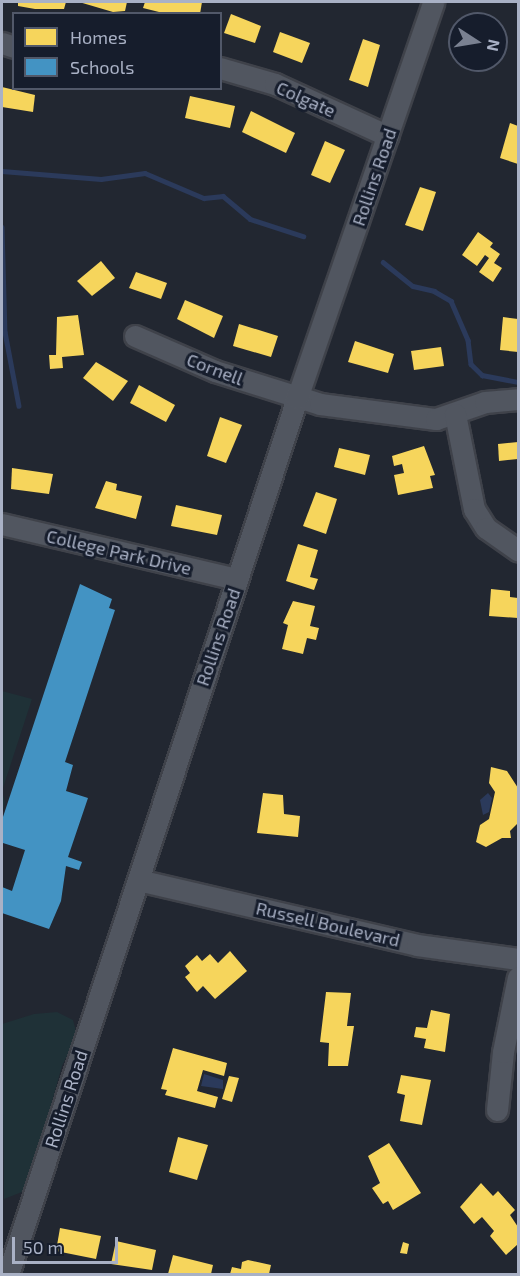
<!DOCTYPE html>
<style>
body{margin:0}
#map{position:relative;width:520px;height:1276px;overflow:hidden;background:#222731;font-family:"Exo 2",sans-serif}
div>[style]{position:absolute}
.green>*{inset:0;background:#1f3137}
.water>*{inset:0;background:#2b3a5b}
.homes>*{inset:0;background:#f6d55c}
.schools>*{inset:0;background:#4393c3}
.stream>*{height:4.5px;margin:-2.25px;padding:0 2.25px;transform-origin:2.25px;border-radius:2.25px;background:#2b3a5b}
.roads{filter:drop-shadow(2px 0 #3f424a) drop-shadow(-2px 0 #3f424a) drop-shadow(0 2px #3f424a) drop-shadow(0 -2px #3f424a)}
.minor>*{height:21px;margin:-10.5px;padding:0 10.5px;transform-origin:10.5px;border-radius:10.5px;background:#515660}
span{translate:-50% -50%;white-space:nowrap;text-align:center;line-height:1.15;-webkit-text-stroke:6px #161d2c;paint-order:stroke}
.street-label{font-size:18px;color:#a9b1c5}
.frame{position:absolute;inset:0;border:3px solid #a9b1c5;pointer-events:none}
.legend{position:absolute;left:12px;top:12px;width:210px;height:78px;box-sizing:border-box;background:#161d2c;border:2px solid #515869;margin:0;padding:8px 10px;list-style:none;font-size:18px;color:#a9b1c5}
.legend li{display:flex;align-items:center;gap:12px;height:30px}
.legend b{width:30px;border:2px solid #515869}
.north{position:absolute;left:448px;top:12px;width:60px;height:60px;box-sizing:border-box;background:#161d2c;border:2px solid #515869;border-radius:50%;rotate:102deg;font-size:16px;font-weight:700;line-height:24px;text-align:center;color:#a9b1c5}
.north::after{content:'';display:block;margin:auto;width:21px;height:27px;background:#7a8191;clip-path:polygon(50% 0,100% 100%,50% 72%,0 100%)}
.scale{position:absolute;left:12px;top:1237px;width:106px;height:27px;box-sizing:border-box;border:3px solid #a9b1c5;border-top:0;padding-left:8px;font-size:18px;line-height:21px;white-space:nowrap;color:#a9b1c5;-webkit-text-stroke:4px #161d2c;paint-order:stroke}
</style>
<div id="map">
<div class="green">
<div style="clip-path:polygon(2px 691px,32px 699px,2px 791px,5px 802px,2px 815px)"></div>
<div style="clip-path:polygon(57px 1012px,73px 1020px,77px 1035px,62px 1066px,27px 1190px,4px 1199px,2px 1024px,34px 1014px)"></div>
</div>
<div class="water">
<div style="clip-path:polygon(488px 793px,492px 798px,489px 812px,483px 815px,480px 800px)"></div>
<div style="clip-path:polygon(204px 1074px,223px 1080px,223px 1089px,201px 1086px)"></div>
</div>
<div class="homes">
<div style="clip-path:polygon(18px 2px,66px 2px,64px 9px,35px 9px,18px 6px)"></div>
<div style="clip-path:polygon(79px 2px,127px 2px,125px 11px,113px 12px)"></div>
<div style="clip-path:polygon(145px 2px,202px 2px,200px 14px,167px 14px,143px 8px)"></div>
<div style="clip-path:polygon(231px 14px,261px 26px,255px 43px,224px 33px)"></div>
<div style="clip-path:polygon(280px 32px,310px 43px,302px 63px,273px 52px)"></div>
<div style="clip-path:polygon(363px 39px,380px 45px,368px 87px,349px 80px)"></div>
<div style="clip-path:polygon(2px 87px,35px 95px,33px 112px,2px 107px)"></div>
<div style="clip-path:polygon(190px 96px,235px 106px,230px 128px,185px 118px)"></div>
<div style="clip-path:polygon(251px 111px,295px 133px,286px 153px,242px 132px)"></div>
<div style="clip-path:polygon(510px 123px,518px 126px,518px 164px,500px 158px)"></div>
<div style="clip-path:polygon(325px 141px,345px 150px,330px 183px,311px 175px)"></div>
<div style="clip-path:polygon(420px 187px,436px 192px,423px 231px,405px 225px)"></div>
<div style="clip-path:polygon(478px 232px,493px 243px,490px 247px,500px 254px,494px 263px,502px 268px,493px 282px,479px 272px,489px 258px,485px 255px,477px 266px,462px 255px)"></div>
<div style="clip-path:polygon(101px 261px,115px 278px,92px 296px,77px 281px)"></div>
<div style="clip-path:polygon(136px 272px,167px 283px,161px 299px,129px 288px)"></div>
<div style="clip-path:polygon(185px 300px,223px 316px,214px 338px,177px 319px)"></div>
<div style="clip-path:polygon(78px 315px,84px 355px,62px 357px,63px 368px,50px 369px,49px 355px,56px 355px,57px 317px)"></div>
<div style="clip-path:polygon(503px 317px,518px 319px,518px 352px,500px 350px)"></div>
<div style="clip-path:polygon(239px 324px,278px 336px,271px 357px,233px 346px)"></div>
<div style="clip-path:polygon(355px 341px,394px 354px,388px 373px,348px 362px)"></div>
<div style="clip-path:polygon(441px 347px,444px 366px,414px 370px,411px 351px)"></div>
<div style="clip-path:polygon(96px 362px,128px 381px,113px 401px,83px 378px)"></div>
<div style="clip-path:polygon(139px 385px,175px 405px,166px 422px,130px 403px)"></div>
<div style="clip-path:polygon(220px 417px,242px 425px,226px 463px,207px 456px)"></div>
<div style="clip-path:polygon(518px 442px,518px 459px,499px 461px,498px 444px)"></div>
<div style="clip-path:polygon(424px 446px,435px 475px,430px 476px,433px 488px,398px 495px,394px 475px,404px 473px,402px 464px,394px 466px,392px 456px)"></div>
<div style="clip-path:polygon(339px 448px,370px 455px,365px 475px,334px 467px)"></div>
<div style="clip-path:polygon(12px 468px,53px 474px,49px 494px,11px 489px)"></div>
<div style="clip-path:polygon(106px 481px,117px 484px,116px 490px,142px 496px,136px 519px,95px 508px)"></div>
<div style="clip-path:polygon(316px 492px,337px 499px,326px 534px,303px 526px)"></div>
<div style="clip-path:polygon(176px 505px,222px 515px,217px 535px,171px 526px)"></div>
<div style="clip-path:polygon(298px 544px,318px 550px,310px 577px,318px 579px,314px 590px,286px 581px)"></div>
<div style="clip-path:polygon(491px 589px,510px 591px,510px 597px,518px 598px,518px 618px,489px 616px)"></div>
<div style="clip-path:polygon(293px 601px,315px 606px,310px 626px,319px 628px,316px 640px,307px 638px,303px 654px,282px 649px,288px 625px,283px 623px)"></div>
<div style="clip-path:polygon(491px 767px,507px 771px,518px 788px,518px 823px,510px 831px,511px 838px,502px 838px,486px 847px,476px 842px,480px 825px,489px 819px,495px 792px,489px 783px)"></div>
<div style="clip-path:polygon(263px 793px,283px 795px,284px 814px,300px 816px,298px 837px,257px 833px)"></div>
<div style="clip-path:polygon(230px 951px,247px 971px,215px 999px,203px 986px,197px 992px,185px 977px,190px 973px,185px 966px,197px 955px,202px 961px,210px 954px,218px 963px)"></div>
<div style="clip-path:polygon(326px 992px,351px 993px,347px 1026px,354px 1026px,348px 1066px,328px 1066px,329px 1043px,320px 1042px)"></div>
<div style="clip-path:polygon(431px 1010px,450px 1014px,445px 1052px,424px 1048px,426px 1039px,414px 1037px,416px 1027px,427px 1028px)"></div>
<div style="clip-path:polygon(173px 1048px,227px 1063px,224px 1076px,203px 1070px,197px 1091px,218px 1097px,215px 1108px,165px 1095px,167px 1090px,161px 1089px)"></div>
<div style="clip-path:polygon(401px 1075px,431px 1080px,422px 1125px,400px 1121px,405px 1095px,397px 1093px)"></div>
<div style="clip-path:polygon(229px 1076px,239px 1078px,232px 1102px,222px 1099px)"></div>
<div style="clip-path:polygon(178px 1137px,208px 1145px,197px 1180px,169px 1172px)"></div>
<div style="clip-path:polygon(389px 1143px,421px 1193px,393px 1210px,388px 1201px,383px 1204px,372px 1188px,380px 1183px,368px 1156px)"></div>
<div style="clip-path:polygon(481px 1183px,493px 1196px,498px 1191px,515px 1210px,510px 1215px,518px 1227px,518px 1244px,506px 1255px,490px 1236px,494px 1231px,482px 1217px,474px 1224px,460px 1207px)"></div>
<div style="clip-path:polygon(60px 1228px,101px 1236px,96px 1259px,56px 1251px)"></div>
<div style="clip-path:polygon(116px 1241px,156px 1250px,152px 1270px,111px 1264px)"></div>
<div style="clip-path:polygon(403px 1242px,409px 1244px,407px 1254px,400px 1253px)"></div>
<div style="clip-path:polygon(173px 1255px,213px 1265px,211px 1274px,168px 1274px)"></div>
<div style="clip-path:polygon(248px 1260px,271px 1265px,269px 1274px,230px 1274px,232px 1267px,241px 1269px,242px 1262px)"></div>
</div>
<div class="schools">
<div style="clip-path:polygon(80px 584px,112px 599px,109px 608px,115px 610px,65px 762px,73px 765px,66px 791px,88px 798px,68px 857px,82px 862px,79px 870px,66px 866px,61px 901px,49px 929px,2px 913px,2px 887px,12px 891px,25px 850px,3px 843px,2px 848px,2px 820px)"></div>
</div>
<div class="stream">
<div style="left:2px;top:171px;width:99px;rotate:4.6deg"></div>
<div style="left:101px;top:179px;width:44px;rotate:-7.8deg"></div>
<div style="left:145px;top:173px;width:64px;rotate:23deg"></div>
<div style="left:204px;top:198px;width:19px;rotate:-6deg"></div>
<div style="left:223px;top:196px;width:35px;rotate:40deg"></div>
<div style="left:250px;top:219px;width:56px;rotate:17.8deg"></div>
<div style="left:2px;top:227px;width:105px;rotate:88.4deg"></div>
<div style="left:5px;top:332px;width:75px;rotate:79.3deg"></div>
<div style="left:383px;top:262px;width:38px;rotate:39deg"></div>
<div style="left:413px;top:286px;width:22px;rotate:13deg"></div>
<div style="left:434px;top:291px;width:20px;rotate:30deg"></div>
<div style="left:451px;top:301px;width:43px;rotate:66.4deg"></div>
<div style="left:468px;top:340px;width:24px;rotate:83deg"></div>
<div style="left:471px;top:364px;width:16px;rotate:45deg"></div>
<div style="left:482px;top:375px;width:37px;rotate:11deg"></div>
</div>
<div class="roads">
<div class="minor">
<div style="left:2px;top:43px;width:13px;rotate:18deg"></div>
<div style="left:220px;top:68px;width:57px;rotate:16.2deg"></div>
<div style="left:275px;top:84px;width:124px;rotate:24.7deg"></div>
<div style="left:135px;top:336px;width:87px;rotate:23.6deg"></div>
<div style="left:215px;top:371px;width:110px;rotate:17.4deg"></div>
<div style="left:320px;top:404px;width:117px;rotate:7.4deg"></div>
<div style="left:436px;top:419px;width:52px;rotate:-19.1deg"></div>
<div style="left:485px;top:402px;width:33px;rotate:-5deg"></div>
<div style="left:455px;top:414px;width:97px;rotate:78.7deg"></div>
<div style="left:474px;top:509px;width:22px;rotate:58deg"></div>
<div style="left:486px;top:528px;width:39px;rotate:35deg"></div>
<div style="left:2px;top:524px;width:241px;rotate:13.2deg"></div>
<div style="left:138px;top:880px;width:286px;rotate:13.1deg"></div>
<div style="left:417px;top:945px;width:102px;rotate:7.9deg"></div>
<div style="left:497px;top:1110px;width:58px;rotate:-84.1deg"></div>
<div style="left:503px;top:1052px;width:76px;rotate:-78.7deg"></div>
<div style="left:8px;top:1274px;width:922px;rotate:-71.74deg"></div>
<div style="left:297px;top:398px;width:419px;rotate:-71deg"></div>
</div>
</div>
<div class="street-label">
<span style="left:306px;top:99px;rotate:24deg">Colgate</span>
<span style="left:374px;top:177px;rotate:-71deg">Rollins Road</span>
<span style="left:215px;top:369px;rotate:21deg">Cornell</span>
<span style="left:119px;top:552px;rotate:13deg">College Park Drive</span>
<span style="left:218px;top:637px;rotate:-71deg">Rollins Road</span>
<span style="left:328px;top:924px;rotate:13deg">Russell Boulevard</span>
<span style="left:66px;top:1099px;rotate:-72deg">Rollins Road</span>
</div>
<div class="frame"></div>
<ul class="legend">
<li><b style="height:16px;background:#f6d55c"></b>Homes</li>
<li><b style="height:16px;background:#4393c3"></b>Schools</li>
</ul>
<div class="north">N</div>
<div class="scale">50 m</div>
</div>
